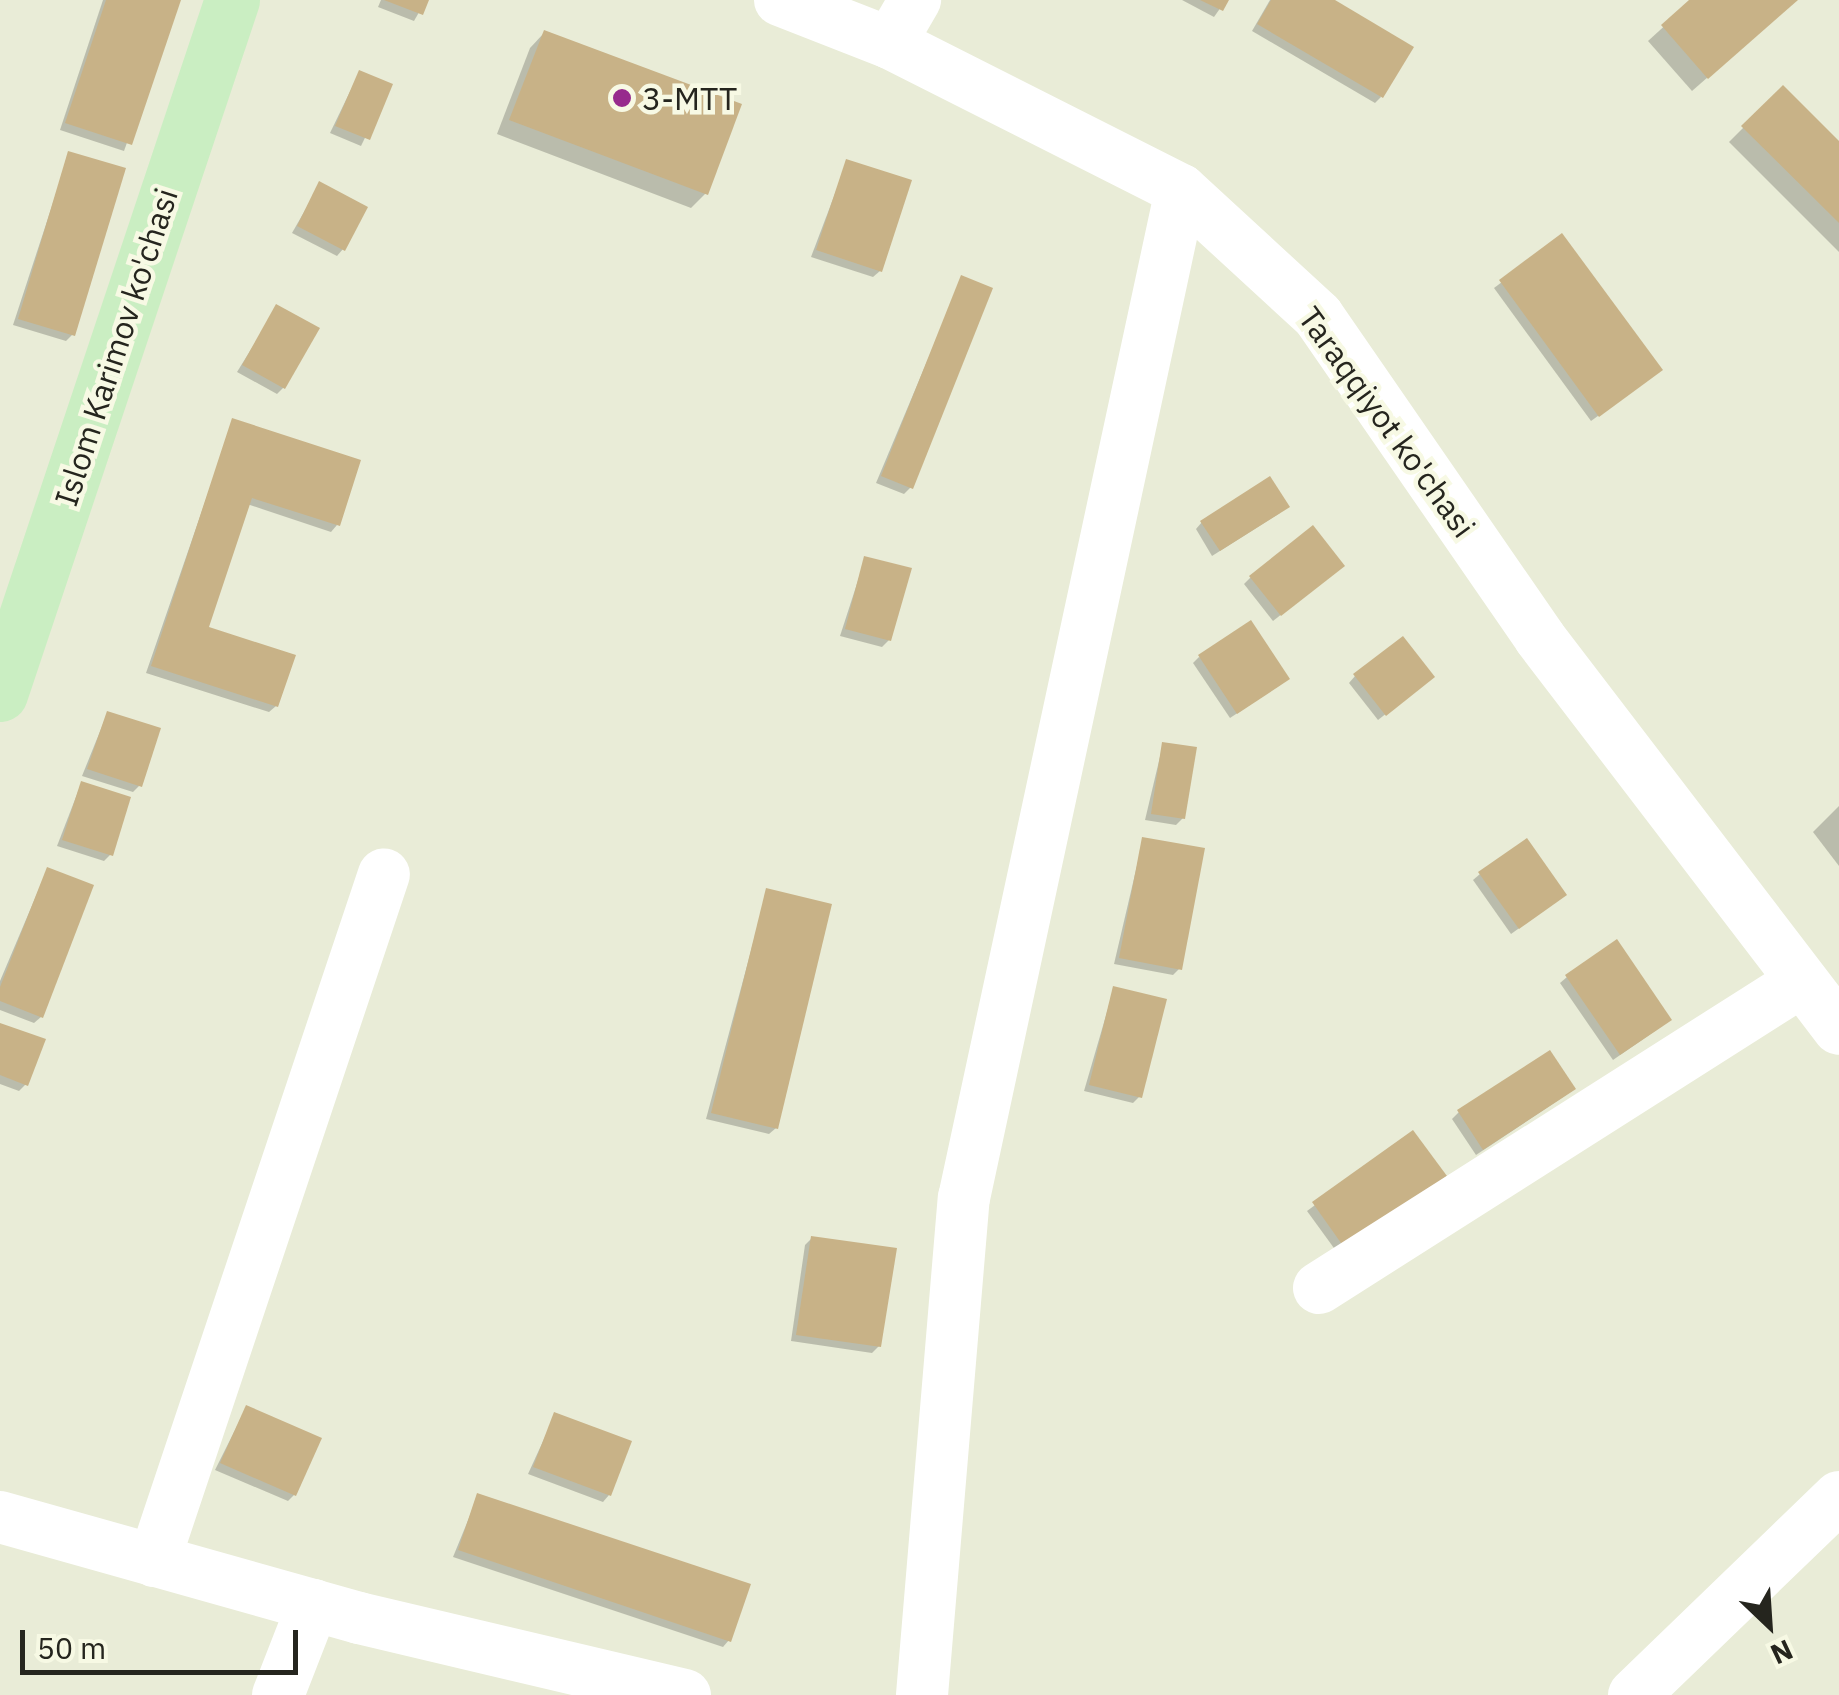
<!DOCTYPE html>
<style>
body{margin:0}
#map{position:relative;width:1839px;height:1695px;overflow:hidden;background:#e9ecd7;font-family:"IBM Plex Sans",sans-serif}
div>[style]{position:absolute}
.shadow>*{inset:0;background:#0003}
.building>*{inset:0;background:#c8b287}
.minor>*{height:52px;margin:-26px;padding:0 26px;transform-origin:26px;border-radius:26px;background:#fff}
.major>*{height:55px;margin:-27.5px;padding:0 27.5px;transform-origin:27.5px;border-radius:27.5px;background:#caeec2}
.dots>*{width:28px;height:28px;translate:-50% -50%;box-sizing:border-box;border:5px solid #f7f9e4;border-radius:50%}
span{translate:-50% -50%;white-space:nowrap;text-align:center;line-height:1.15;-webkit-text-stroke:9px #f7f9e4;paint-order:stroke}
.poi-label{font-size:32px;color:#25251e}
.left{translate:0 -50%;text-align:left}
.street-label{font-size:32px;color:#25251e}
.north{position:absolute;left:1719px;top:1575px;width:100px;height:100px;-webkit-text-stroke:8px #f7f9e4;paint-order:stroke;rotate:155deg;font-size:28px;font-weight:700;line-height:40px;text-align:center;color:#25251e}
.north::after{content:'';display:block;margin:auto;width:35px;height:45px;background:#25251e;clip-path:polygon(50% 0,100% 100%,50% 72%,0 100%)}
.scale{position:absolute;left:20px;top:1630px;width:278px;height:45px;box-sizing:border-box;border:5px solid #25251e;border-top:0;padding-left:12px;font-size:30px;line-height:35px;white-space:nowrap;color:#25251e;-webkit-text-stroke:8px #f7f9e4;paint-order:stroke}
</style>
<div id="map">
<div class="shadow">
<div style="clip-path:polygon(103px 0,178px 0,124px 151px,60px 130px)"></div>
<div style="clip-path:polygon(381px 0,426px 0,414px 21px,378px 7px)"></div>
<div style="clip-path:polygon(1182px 0,1226px 0,1214px 17px)"></div>
<div style="clip-path:polygon(1270px 0,1330px 0,1381px 97px,1375px 103px,1252px 31px)"></div>
<div style="clip-path:polygon(1693px 0,1796px 0,1692px 91px,1648px 41px)"></div>
<div style="clip-path:polygon(544px 33px,706px 193px,691px 208px,497px 134px,530px 48px)"></div>
<div style="clip-path:polygon(359px 73px,390px 86px,361px 146px,330px 133px)"></div>
<div style="clip-path:polygon(1783px 88px,1839px 144px,1839px 252px,1729px 142px)"></div>
<div style="clip-path:polygon(69px 154px,73px 334px,66px 341px,13px 325px)"></div>
<div style="clip-path:polygon(847px 162px,880px 271px,873px 277px,811px 257px)"></div>
<div style="clip-path:polygon(320px 184px,343px 249px,337px 256px,292px 233px)"></div>
<div style="clip-path:polygon(1562px 237px,1653px 376px,1591px 421px,1494px 288px)"></div>
<div style="clip-path:polygon(962px 278px,911px 487px,904px 494px,876px 483px)"></div>
<div style="clip-path:polygon(277px 307px,283px 388px,277px 394px,237px 372px)"></div>
<div style="clip-path:polygon(233px 421px,337px 525px,331px 532px,247px 504px,206px 628px,276px 706px,269px 712px,146px 673px)"></div>
<div style="clip-path:polygon(1280px 513px,1212px 556px,1196px 529px,1202px 522px)"></div>
<div style="clip-path:polygon(865px 559px,889px 640px,882px 647px,840px 636px)"></div>
<div style="clip-path:polygon(1335px 572px,1273px 621px,1244px 584px,1251px 577px)"></div>
<div style="clip-path:polygon(1199px 657px,1280px 685px,1230px 718px,1193px 663px)"></div>
<div style="clip-path:polygon(1355px 676px,1425px 683px,1378px 720px,1349px 683px)"></div>
<div style="clip-path:polygon(107px 714px,139px 786px,133px 792px,82px 776px)"></div>
<div style="clip-path:polygon(1163px 744px,1183px 818px,1176px 825px,1145px 820px)"></div>
<div style="clip-path:polygon(81px 784px,111px 854px,104px 861px,57px 846px)"></div>
<div style="clip-path:polygon(1839px 806px,1839px 866px,1813px 832px)"></div>
<div style="clip-path:polygon(1143px 840px,1180px 968px,1173px 975px,1114px 964px)"></div>
<div style="clip-path:polygon(47px 870px,41px 1017px,34px 1023px,0 1010px,0 981px)"></div>
<div style="clip-path:polygon(1480px 874px,1557px 901px,1511px 934px,1473px 880px)"></div>
<div style="clip-path:polygon(767px 891px,776px 1128px,769px 1134px,706px 1119px)"></div>
<div style="clip-path:polygon(1567px 977px,1662px 1026px,1613px 1060px,1560px 983px)"></div>
<div style="clip-path:polygon(1114px 988px,1140px 1096px,1133px 1103px,1084px 1091px)"></div>
<div style="clip-path:polygon(0 1025px,26px 1084px,19px 1091px,0 1084px)"></div>
<div style="clip-path:polygon(1566px 1095px,1476px 1155px,1452px 1119px,1459px 1112px)"></div>
<div style="clip-path:polygon(1412px 1133px,1339px 1255px,1307px 1211px)"></div>
<div style="clip-path:polygon(812px 1238px,879px 1346px,872px 1353px,791px 1341px,805px 1245px)"></div>
<div style="clip-path:polygon(246px 1408px,294px 1495px,288px 1501px,215px 1470px)"></div>
<div style="clip-path:polygon(555px 1415px,609px 1495px,603px 1502px,528px 1474px)"></div>
<div style="clip-path:polygon(478px 1496px,729px 1640px,723px 1647px,453px 1557px)"></div>
</div>
<div class="building">
<div style="clip-path:polygon(106px 0,181px 0,132px 145px,65px 123px)"></div>
<div style="clip-path:polygon(384px 0,429px 0,423px 15px)"></div>
<div style="clip-path:polygon(1200px 0,1229px 0,1223px 11px)"></div>
<div style="clip-path:polygon(1271px 0,1335px 0,1414px 47px,1383px 98px,1257px 24px)"></div>
<div style="clip-path:polygon(1689px 0,1798px 0,1708px 79px,1661px 25px)"></div>
<div style="clip-path:polygon(544px 30px,742px 104px,708px 195px,509px 120px)"></div>
<div style="clip-path:polygon(359px 70px,393px 84px,370px 140px,335px 126px)"></div>
<div style="clip-path:polygon(1783px 85px,1839px 141px,1839px 223px,1741px 126px)"></div>
<div style="clip-path:polygon(68px 151px,126px 168px,75px 336px,18px 319px)"></div>
<div style="clip-path:polygon(846px 159px,912px 180px,882px 272px,816px 250px)"></div>
<div style="clip-path:polygon(319px 181px,368px 207px,345px 251px,297px 226px)"></div>
<div style="clip-path:polygon(1562px 233px,1663px 370px,1599px 417px,1499px 280px)"></div>
<div style="clip-path:polygon(961px 275px,993px 288px,913px 489px,881px 476px)"></div>
<div style="clip-path:polygon(276px 304px,320px 328px,285px 389px,242px 365px)"></div>
<div style="clip-path:polygon(232px 418px,361px 460px,340px 526px,252px 498px,209px 627px,296px 655px,278px 707px,151px 666px)"></div>
<div style="clip-path:polygon(1270px 476px,1290px 507px,1220px 551px,1200px 521px)"></div>
<div style="clip-path:polygon(1313px 525px,1345px 566px,1281px 616px,1249px 576px)"></div>
<div style="clip-path:polygon(864px 556px,912px 568px,891px 641px,845px 629px)"></div>
<div style="clip-path:polygon(1251px 620px,1290px 679px,1237px 714px,1198px 655px)"></div>
<div style="clip-path:polygon(1403px 636px,1435px 677px,1386px 716px,1353px 674px)"></div>
<div style="clip-path:polygon(107px 711px,161px 728px,142px 787px,87px 769px)"></div>
<div style="clip-path:polygon(1162px 742px,1197px 747px,1185px 819px,1151px 814px)"></div>
<div style="clip-path:polygon(81px 781px,131px 797px,113px 856px,62px 840px)"></div>
<div style="clip-path:polygon(1142px 837px,1205px 848px,1182px 970px,1119px 958px)"></div>
<div style="clip-path:polygon(1527px 838px,1567px 895px,1519px 929px,1478px 872px)"></div>
<div style="clip-path:polygon(47px 867px,94px 885px,43px 1018px,0 1001px,0 987px)"></div>
<div style="clip-path:polygon(766px 888px,832px 904px,778px 1129px,711px 1113px)"></div>
<div style="clip-path:polygon(1617px 939px,1672px 1020px,1620px 1055px,1565px 975px)"></div>
<div style="clip-path:polygon(1113px 986px,1167px 999px,1142px 1098px,1089px 1085px)"></div>
<div style="clip-path:polygon(0 1023px,46px 1039px,28px 1086px,0 1075px)"></div>
<div style="clip-path:polygon(1550px 1050px,1576px 1089px,1483px 1150px,1457px 1110px)"></div>
<div style="clip-path:polygon(1413px 1130px,1447px 1176px,1346px 1250px,1312px 1202px)"></div>
<div style="clip-path:polygon(811px 1236px,897px 1248px,881px 1347px,796px 1335px)"></div>
<div style="clip-path:polygon(246px 1405px,322px 1438px,296px 1496px,220px 1463px)"></div>
<div style="clip-path:polygon(554px 1412px,632px 1441px,611px 1496px,533px 1467px)"></div>
<div style="clip-path:polygon(477px 1493px,751px 1584px,731px 1642px,458px 1550px)"></div>
</div>
<div class="minor">
<div style="left:780px;top:0;width:118px;rotate:21.4deg"></div>
<div style="left:890px;top:43px;width:326px;rotate:26.8deg"></div>
<div style="left:1181px;top:190px;width:186px;rotate:42.6deg"></div>
<div style="left:1318px;top:316px;width:391px;rotate:55.4deg"></div>
<div style="left:1540px;top:638px;width:492px;rotate:52.6deg"></div>
<div style="left:890px;top:43px;width:50px;rotate:-59.8deg"></div>
<div style="left:1319px;top:1288px;width:572px;rotate:-32.44deg"></div>
<div style="left:0;top:1517px;width:373px;rotate:15.7deg"></div>
<div style="left:359px;top:1618px;width:335px;rotate:13.3deg"></div>
<div style="left:154px;top:1561px;width:724px;rotate:-71.49deg"></div>
<div style="left:278px;top:1695px;width:97px;rotate:-68.7deg"></div>
<div style="left:922px;top:1695px;width:499px;rotate:-85.2deg"></div>
<div style="left:964px;top:1198px;width:1031px;rotate:-77.85deg"></div>
<div style="left:1634px;top:1695px;width:285px;rotate:-44deg"></div>
</div>
<div class="major">
<div style="left:0;top:694px;width:732px;rotate:-71.52deg"></div>
</div>
<div class="dots">
<div style="left:622px;top:98px;background:#972b8d"></div>
</div>
<div class="poi-label">
<span class="left" style="left:642px;top:98px">3-MTT</span>
</div>
<div class="street-label">
<span style="left:116px;top:347px;rotate:-72deg">Islom Karimov ko'chasi</span>
<span style="left:1387px;top:422px;rotate:54deg">Taraqqiyot ko'chasi</span>
</div>
<div class="north">N</div>
<div class="scale">50 m</div>
</div>
